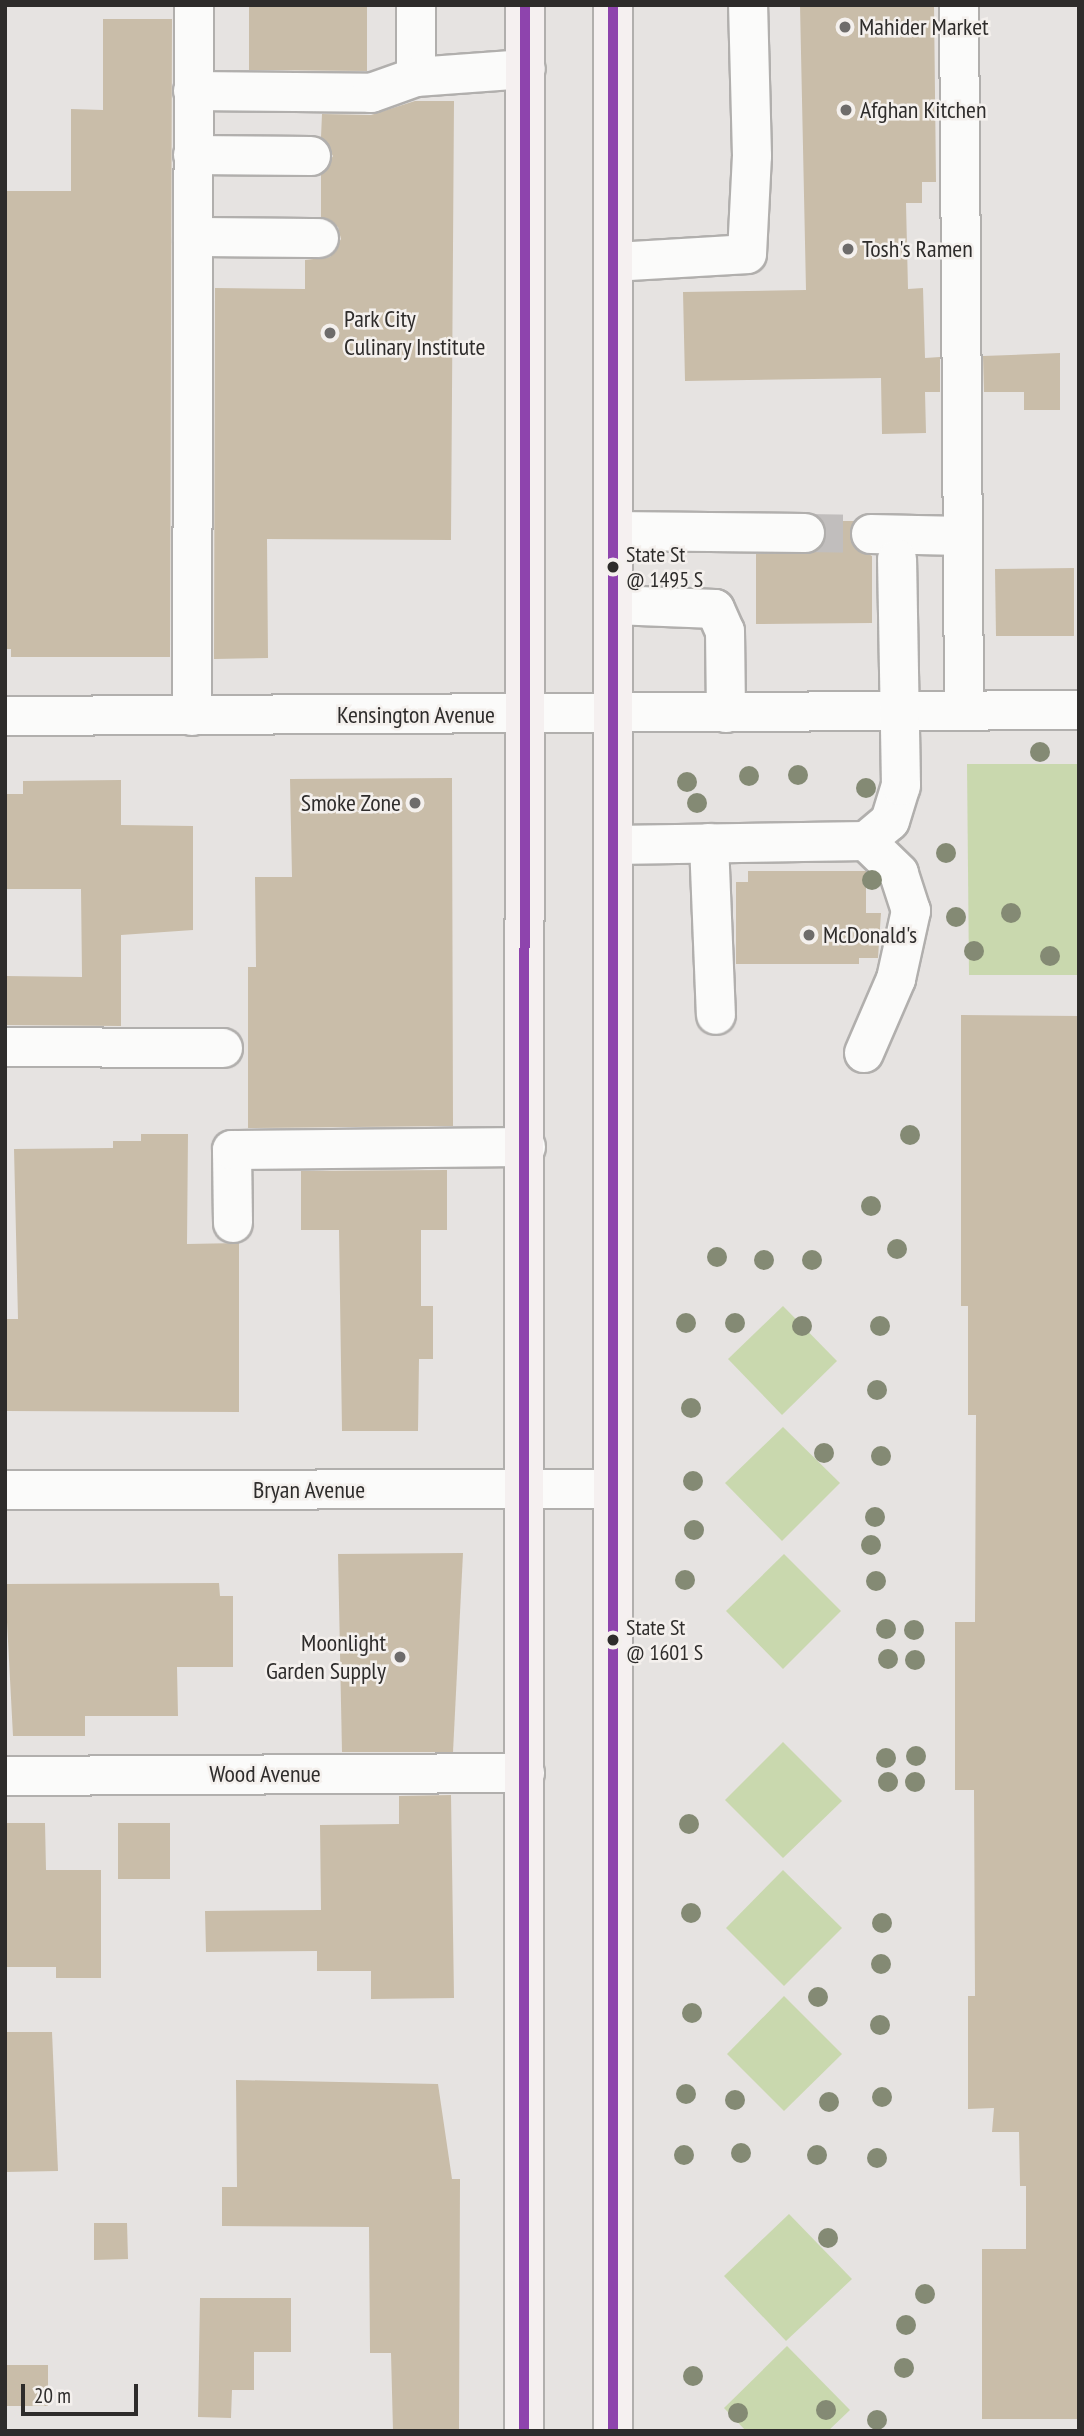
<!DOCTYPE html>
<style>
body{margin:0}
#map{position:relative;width:1084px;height:2436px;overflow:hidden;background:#e6e3e1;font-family:"PT Sans Narrow",sans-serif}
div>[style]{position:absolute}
.green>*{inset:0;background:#c9d8ae}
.building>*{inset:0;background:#c9bda9}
.minor-tunnel>*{height:38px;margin-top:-19px;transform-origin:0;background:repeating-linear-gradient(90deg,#c1bebd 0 38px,transparent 0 57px)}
.roads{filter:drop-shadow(2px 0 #b1afad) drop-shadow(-2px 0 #b1afad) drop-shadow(0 2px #b1afad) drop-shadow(0 -2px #b1afad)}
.minor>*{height:38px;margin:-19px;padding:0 19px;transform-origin:19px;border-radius:19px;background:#fbfbfa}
.major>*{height:38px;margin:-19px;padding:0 19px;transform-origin:19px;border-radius:19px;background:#f5f0f0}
.bus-1>*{height:10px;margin:-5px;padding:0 5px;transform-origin:5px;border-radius:5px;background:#8e44ad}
.trees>*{width:20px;height:20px;margin:-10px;border-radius:50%;background:#848a74}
.dots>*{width:19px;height:19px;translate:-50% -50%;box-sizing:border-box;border:4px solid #f4f0ed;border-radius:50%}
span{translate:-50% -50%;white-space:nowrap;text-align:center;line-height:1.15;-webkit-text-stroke:5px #f4f0ed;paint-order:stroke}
.bus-label{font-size:22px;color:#2e2c2b}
.left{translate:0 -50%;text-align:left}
.poi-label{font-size:24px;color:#2e2c2b}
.right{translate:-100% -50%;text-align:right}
.street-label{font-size:24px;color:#2e2c2b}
.frame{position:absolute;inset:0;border:7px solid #2e2c2b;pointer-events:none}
.scale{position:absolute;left:21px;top:2384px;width:117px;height:32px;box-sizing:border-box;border:4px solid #2e2c2b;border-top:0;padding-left:9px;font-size:21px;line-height:24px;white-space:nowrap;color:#2e2c2b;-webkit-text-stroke:5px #f4f0ed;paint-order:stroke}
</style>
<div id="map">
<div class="green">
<div style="clip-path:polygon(967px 764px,1079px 764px,1079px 975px,969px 975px)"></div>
<div style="clip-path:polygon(783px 1306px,837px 1361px,782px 1415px,728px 1359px)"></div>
<div style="clip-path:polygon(783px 1427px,840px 1483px,782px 1541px,725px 1483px)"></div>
<div style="clip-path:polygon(784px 1554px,841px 1611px,783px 1669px,726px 1611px)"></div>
<div style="clip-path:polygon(783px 1742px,842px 1801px,783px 1858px,725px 1800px)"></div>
<div style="clip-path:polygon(783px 1870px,842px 1928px,784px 1986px,726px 1928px)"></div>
<div style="clip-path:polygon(784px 1996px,842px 2054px,784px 2111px,727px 2054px)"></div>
<div style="clip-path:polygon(789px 2214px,852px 2279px,786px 2341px,724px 2276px)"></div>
<div style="clip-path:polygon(787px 2346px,850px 2410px,828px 2431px,746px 2431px,724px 2408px)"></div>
</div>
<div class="building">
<div style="clip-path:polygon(249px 5px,367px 5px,367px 71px,249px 70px)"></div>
<div style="clip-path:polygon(800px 5px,934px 5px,936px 182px,922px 182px,922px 203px,906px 203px,908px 289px,923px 288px,925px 358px,940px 357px,940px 392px,925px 392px,926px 433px,882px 434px,881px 378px,685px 381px,683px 292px,806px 290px)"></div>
<div style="clip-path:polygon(103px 19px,172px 19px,170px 657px,11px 657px,11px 649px,5px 649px,5px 191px,71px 191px,71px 109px,103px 110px)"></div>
<div style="clip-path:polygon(415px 101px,454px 101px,451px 540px,267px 539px,268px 658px,214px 659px,215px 288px,305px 289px,305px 260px,330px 257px,341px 239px,338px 227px,321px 217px,321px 175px,333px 156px,321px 137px,322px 114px,371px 115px)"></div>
<div style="clip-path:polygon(1060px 353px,1060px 410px,1024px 410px,1024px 392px,984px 392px,983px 356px)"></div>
<div style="clip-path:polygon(823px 521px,854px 521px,852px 544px,872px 556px,872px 623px,756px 624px,756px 554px,815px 552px,827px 534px)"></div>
<div style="clip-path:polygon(1074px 568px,1074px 636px,996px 636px,995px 569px)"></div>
<div style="clip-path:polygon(452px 778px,453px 1126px,248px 1128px,248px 967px,256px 967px,255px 877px,292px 877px,290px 779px)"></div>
<div style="clip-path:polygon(121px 780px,121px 825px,193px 826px,193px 930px,121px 935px,121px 1026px,5px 1025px,5px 976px,82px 977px,81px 889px,5px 889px,5px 794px,23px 794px,23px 781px)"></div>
<div style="clip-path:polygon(748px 871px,866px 871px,866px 913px,881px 913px,878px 958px,859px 958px,859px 964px,736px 964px,736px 882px,748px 882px)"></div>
<div style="clip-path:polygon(961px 1015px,1079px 1016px,1079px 2419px,982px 2419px,982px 2249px,1026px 2249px,1026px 2186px,1020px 2186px,1019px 2132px,992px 2132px,994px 2108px,968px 2109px,968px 1996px,975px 1996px,974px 1790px,955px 1790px,955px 1622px,975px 1622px,976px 1415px,968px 1415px,968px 1306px,961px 1306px)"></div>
<div style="clip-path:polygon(141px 1134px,188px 1134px,187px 1244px,239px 1243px,239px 1412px,5px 1411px,5px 1319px,18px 1319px,14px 1149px,113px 1148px,113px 1141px,141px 1141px)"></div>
<div style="clip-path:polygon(447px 1170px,447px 1230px,421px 1230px,421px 1306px,433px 1306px,433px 1359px,419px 1359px,418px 1431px,342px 1431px,339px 1230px,301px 1230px,301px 1171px)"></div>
<div style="clip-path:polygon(463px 1553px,453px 1752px,342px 1752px,338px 1554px)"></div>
<div style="clip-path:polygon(219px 1583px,220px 1596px,233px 1596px,233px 1667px,177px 1667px,178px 1716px,85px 1716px,85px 1736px,13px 1736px,5px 1584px)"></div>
<div style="clip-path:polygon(451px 1795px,454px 1998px,371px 1999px,371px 1971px,317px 1971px,317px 1951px,206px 1952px,205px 1911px,321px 1910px,320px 1825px,399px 1824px,399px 1796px)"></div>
<div style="clip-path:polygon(5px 1823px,45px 1823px,46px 1870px,101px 1870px,101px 1978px,56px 1978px,56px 1967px,5px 1967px)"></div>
<div style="clip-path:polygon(118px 1823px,170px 1823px,170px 1879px,118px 1879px)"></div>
<div style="clip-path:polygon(5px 2032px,52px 2032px,58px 2171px,5px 2172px)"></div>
<div style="clip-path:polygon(236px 2080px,438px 2084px,452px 2179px,460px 2179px,459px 2431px,393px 2431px,391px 2353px,370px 2353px,369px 2227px,222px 2226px,222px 2187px,237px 2187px)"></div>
<div style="clip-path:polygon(94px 2223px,127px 2223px,128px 2259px,94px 2260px)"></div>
<div style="clip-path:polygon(200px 2298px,291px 2298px,291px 2352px,254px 2352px,254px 2390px,232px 2390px,231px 2418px,198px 2417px)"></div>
<div style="clip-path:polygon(5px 2365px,48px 2365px,48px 2406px,5px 2406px)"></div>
</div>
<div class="minor-tunnel">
<div style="left:805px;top:533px;width:66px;rotate:0.9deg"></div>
</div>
<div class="roads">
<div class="minor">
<div style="left:416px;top:5px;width:72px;rotate:90deg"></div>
<div style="left:416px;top:77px;width:110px;rotate:-4.2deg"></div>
<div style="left:959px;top:5px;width:706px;rotate:89.59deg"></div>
<div style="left:193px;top:91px;width:178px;rotate:0.6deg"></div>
<div style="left:371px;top:93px;width:48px;rotate:-19.6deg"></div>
<div style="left:193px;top:155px;width:118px;rotate:0.5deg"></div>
<div style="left:193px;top:237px;width:126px;rotate:0.5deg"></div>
<div style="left:614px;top:262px;width:133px;rotate:-3.4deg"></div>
<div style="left:747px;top:254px;width:98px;rotate:-87.1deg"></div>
<div style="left:752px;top:156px;width:151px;rotate:-91.5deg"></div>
<div style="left:614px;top:531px;width:191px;rotate:0.6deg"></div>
<div style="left:871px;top:534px;width:92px;rotate:1.2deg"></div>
<div style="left:614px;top:605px;width:101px;rotate:2.3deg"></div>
<div style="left:715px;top:609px;width:24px;rotate:66deg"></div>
<div style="left:725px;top:631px;width:82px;rotate:89.3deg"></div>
<div style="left:5px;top:716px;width:1074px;rotate:-0.32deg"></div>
<div style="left:192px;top:716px;width:711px;rotate:-89.84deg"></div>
<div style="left:709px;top:843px;width:172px;rotate:87.7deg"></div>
<div style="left:614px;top:845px;width:252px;rotate:-0.9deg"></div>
<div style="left:866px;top:841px;width:31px;rotate:-40deg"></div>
<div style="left:890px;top:821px;width:37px;rotate:-73deg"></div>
<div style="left:901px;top:786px;width:227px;rotate:-91deg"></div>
<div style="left:5px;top:1047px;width:218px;rotate:0.3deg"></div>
<div style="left:864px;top:1053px;width:81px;rotate:-66.6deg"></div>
<div style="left:896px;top:979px;width:70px;rotate:-77.6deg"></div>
<div style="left:911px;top:911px;width:40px;rotate:-108deg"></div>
<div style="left:899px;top:873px;width:46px;rotate:-135.9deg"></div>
<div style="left:233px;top:1223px;width:73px;rotate:-90.8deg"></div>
<div style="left:232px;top:1150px;width:294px;rotate:-0.6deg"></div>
<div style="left:5px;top:1490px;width:608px;rotate:-0.09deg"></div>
<div style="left:5px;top:1776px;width:520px;rotate:-0.33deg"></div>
</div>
<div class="major">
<div style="left:524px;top:2431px;width:2426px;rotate:-89.98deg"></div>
<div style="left:613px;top:2431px;width:2426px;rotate:-90deg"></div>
</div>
</div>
<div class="bus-1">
<div style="left:613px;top:5px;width:2426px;rotate:90deg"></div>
<div style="left:524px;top:2431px;width:2426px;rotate:-89.98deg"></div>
</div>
<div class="trees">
<div style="left:1040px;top:752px"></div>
<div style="left:798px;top:775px"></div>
<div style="left:749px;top:776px"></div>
<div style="left:687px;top:782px"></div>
<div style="left:866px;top:788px"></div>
<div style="left:697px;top:803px"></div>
<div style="left:946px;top:853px"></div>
<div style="left:872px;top:880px"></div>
<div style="left:1011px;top:913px"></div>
<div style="left:956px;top:917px"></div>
<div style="left:974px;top:951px"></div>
<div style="left:1050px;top:956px"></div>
<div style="left:910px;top:1135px"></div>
<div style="left:871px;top:1206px"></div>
<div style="left:897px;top:1249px"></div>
<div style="left:717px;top:1257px"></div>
<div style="left:764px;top:1260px"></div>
<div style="left:812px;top:1260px"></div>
<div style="left:686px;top:1323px"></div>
<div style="left:735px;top:1323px"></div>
<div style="left:802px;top:1326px"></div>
<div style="left:880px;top:1326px"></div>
<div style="left:877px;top:1390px"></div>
<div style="left:691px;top:1408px"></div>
<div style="left:824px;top:1453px"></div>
<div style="left:881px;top:1456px"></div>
<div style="left:693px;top:1481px"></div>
<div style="left:875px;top:1517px"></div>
<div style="left:694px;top:1530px"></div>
<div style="left:871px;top:1545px"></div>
<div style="left:685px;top:1580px"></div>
<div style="left:876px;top:1581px"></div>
<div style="left:886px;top:1629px"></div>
<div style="left:914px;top:1630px"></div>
<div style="left:888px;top:1659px"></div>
<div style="left:915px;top:1660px"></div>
<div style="left:916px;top:1756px"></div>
<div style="left:886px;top:1758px"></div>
<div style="left:888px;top:1782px"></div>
<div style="left:915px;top:1782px"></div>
<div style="left:689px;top:1824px"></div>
<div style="left:691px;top:1913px"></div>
<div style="left:882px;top:1923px"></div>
<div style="left:881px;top:1964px"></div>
<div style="left:818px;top:1997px"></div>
<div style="left:692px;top:2013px"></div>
<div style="left:880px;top:2025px"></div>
<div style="left:686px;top:2094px"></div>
<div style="left:882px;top:2097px"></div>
<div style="left:735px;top:2100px"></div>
<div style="left:829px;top:2102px"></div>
<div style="left:741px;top:2153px"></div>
<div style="left:684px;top:2155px"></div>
<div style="left:817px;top:2155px"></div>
<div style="left:877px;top:2158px"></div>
<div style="left:828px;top:2238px"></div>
<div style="left:925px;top:2294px"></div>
<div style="left:906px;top:2325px"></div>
<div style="left:904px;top:2368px"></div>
<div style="left:693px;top:2376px"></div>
<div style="left:826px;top:2410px"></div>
<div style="left:738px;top:2413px"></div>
<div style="left:877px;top:2420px"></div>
</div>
<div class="dots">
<div style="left:845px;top:27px;background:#6e6c6b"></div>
<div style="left:846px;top:110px;background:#6e6c6b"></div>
<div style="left:848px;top:249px;background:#6e6c6b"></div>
<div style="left:330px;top:333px;background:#6e6c6b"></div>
<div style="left:613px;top:567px;background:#2e2c2b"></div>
<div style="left:415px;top:803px;background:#6e6c6b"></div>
<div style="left:809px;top:935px;background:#6e6c6b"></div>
<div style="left:613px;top:1640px;background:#2e2c2b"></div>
<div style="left:400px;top:1657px;background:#6e6c6b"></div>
</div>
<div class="bus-label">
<span class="left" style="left:626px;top:567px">State St<br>@ 1495 S</span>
<span class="left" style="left:626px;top:1640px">State St<br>@ 1601 S</span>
</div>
<div class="poi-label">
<span class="left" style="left:859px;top:27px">Mahider Market</span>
<span class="left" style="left:860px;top:110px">Afghan Kitchen</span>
<span class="left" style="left:862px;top:249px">Tosh's Ramen</span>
<span class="left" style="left:344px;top:333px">Park City<br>Culinary Institute</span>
<span class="right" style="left:401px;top:803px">Smoke Zone</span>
<span class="left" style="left:823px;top:935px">McDonald's</span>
<span class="right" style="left:386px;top:1657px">Moonlight<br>Garden Supply</span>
</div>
<div class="street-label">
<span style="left:416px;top:715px">Kensington Avenue</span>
<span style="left:309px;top:1490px">Bryan Avenue</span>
<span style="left:265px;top:1774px">Wood Avenue</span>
</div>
<div class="frame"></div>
<div class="scale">20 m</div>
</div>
